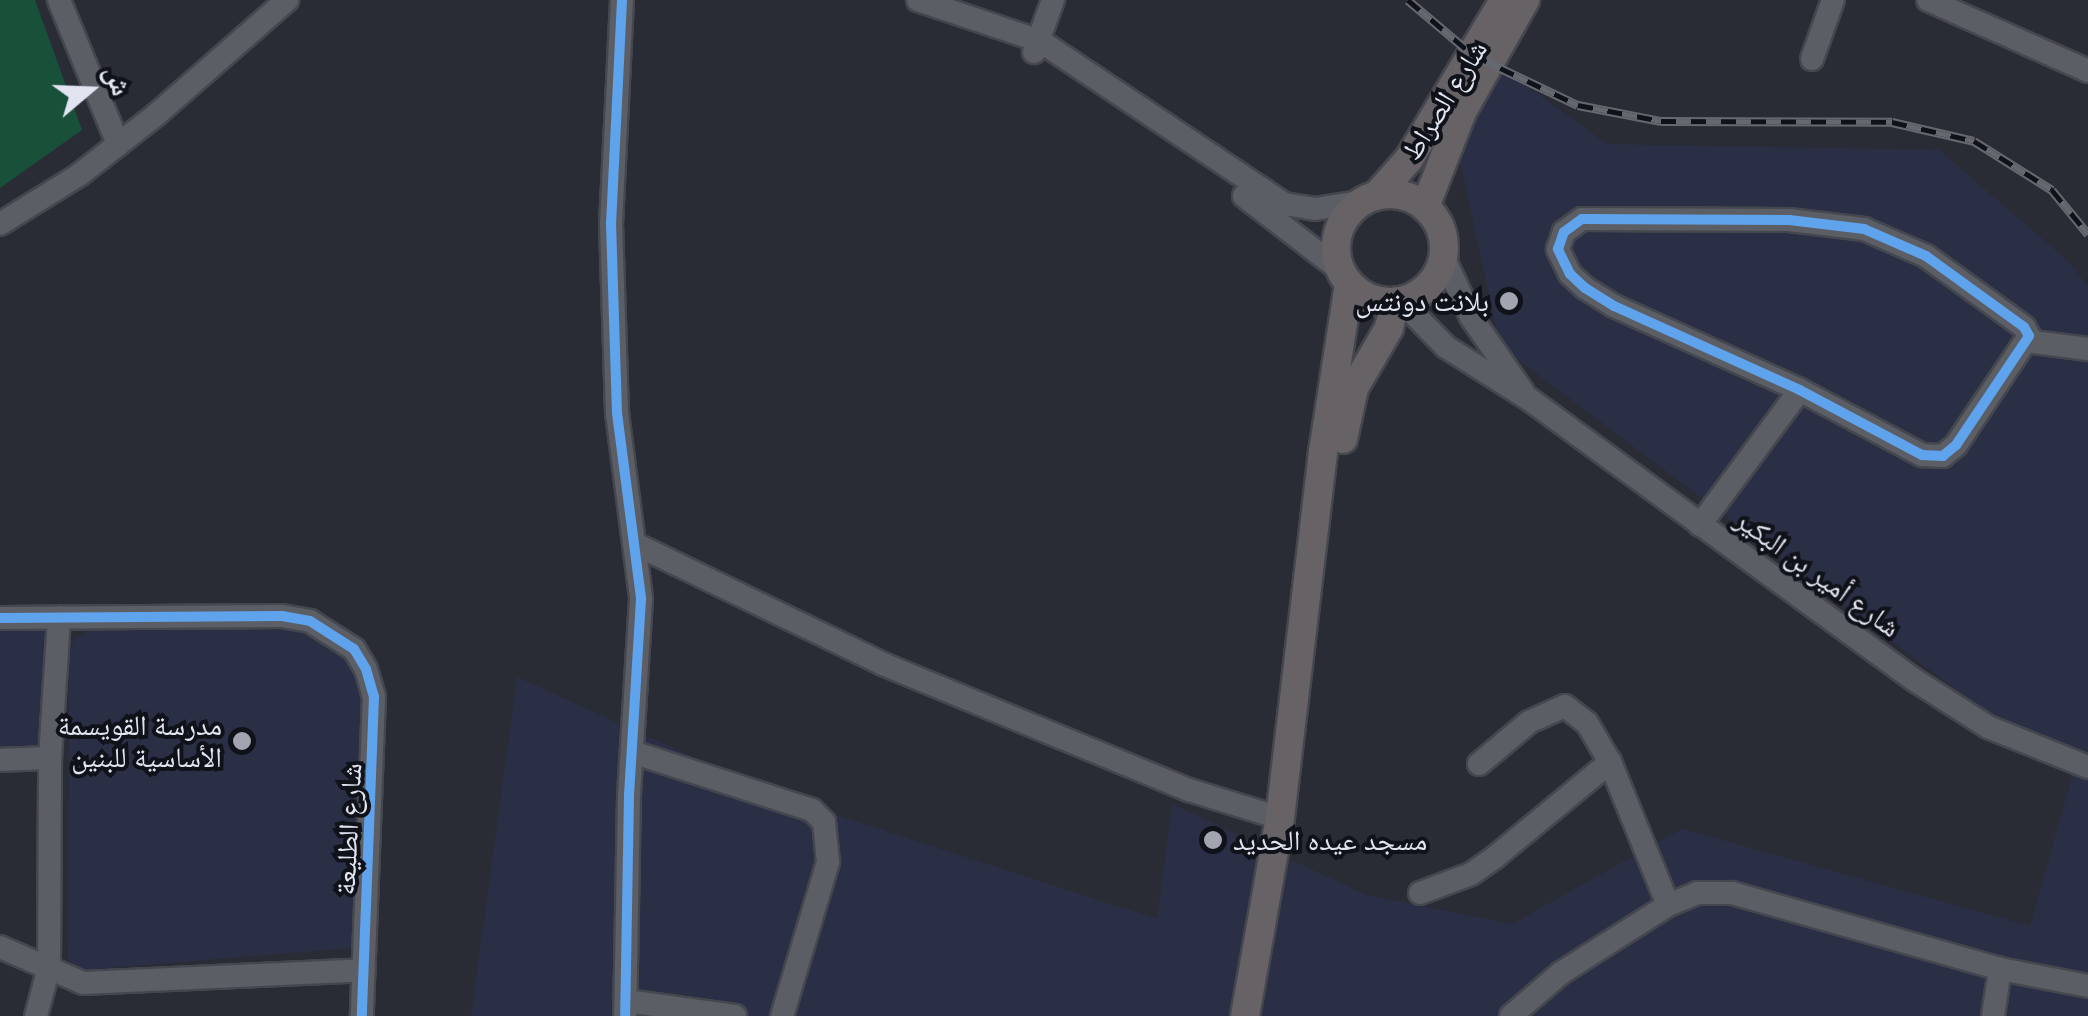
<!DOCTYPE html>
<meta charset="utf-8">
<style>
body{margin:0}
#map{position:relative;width:2088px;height:1016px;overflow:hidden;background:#2a2c35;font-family:Lora,"Noto Naskh Arabic",serif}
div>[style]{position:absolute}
.built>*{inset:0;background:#2b2f45}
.green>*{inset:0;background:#19503a}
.roads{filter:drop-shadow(2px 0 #45474f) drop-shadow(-2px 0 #45474f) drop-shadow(0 2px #45474f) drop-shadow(0 -2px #45474f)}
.minor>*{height:22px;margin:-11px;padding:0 11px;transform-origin:11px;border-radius:11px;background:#5c5e65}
.major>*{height:28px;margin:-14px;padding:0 14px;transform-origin:14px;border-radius:14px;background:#676266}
.major>.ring{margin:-14px;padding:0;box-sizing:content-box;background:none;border:28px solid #676266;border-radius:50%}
.rail>*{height:9px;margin-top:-4.5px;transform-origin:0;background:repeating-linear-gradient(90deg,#10121a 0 15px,#66686f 0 30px);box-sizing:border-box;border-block:2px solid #66686f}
.cycleway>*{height:10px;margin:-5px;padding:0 5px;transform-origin:5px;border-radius:5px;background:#60a3ed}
.dots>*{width:28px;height:28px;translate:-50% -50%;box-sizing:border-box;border:5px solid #10121a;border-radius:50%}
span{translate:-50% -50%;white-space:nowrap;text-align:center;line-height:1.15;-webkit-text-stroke:8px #10121a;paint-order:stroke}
.street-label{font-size:28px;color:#e2e5f1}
.poi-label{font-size:28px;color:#e2e5f1}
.right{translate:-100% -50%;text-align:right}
.left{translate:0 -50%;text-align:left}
.north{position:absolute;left:40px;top:40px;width:100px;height:100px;-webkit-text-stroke:8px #10121a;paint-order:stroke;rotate:71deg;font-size:28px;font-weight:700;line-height:40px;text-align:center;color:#e2e5f1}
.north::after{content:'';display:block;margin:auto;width:35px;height:45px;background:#e2e5f1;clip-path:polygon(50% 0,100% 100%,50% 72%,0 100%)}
</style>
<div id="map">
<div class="built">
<div style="clip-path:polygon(1502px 68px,1607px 144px,1939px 150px,2069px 262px,2088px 287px,2088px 1016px,471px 1016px,517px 677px,783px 798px,1157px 919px,1172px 804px,1366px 895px,1512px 924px,1682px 829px,2030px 926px,2072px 777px,1500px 346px,1459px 155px)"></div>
<div style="clip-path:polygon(56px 612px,52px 752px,0 756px,0 613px)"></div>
<div style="clip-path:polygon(307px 627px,347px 654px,366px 695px,352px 948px,83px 970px,74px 966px,68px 959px,69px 653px,74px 639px,87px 631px)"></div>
</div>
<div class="green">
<div style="clip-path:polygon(0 0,35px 0,82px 130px,0 188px)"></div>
</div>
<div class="roads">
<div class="minor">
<div style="left:59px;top:0;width:156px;rotate:67.7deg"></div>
<div style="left:622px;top:0;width:223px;rotate:92.8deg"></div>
<div style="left:611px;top:223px;width:190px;rotate:88.2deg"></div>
<div style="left:617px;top:413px;width:188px;rotate:82.6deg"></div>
<div style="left:641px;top:599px;width:196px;rotate:93.5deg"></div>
<div style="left:629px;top:795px;width:221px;rotate:91deg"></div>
<div style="left:918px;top:0;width:129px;rotate:18.6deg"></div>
<div style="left:1040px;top:41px;width:293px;rotate:33.7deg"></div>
<div style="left:1284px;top:204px;width:31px;rotate:9deg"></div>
<div style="left:1315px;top:209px;width:46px;rotate:-8.8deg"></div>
<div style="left:1928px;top:0;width:175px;rotate:23.9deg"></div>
<div style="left:1034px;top:52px;width:55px;rotate:-69.9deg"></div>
<div style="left:1812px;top:59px;width:63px;rotate:-70.4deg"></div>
<div style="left:1244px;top:196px;width:121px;rotate:37.6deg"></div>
<div style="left:1582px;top:219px;width:207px;rotate:0.3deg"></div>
<div style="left:1789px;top:220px;width:76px;rotate:6.8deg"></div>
<div style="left:1864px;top:229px;width:68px;rotate:23.5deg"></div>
<div style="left:1926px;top:256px;width:121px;rotate:35.9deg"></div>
<div style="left:2024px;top:327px;width:10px;rotate:61deg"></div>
<div style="left:2029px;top:336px;width:131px;rotate:123.8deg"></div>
<div style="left:1956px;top:445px;width:17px;rotate:140deg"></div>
<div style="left:1943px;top:456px;width:21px;rotate:-177deg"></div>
<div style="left:1922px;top:455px;width:138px;rotate:-152deg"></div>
<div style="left:1800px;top:390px;width:204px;rotate:-155.7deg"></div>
<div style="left:1614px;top:306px;width:34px;rotate:-148deg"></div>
<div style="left:1585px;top:288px;width:21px;rotate:-137deg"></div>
<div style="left:1570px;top:274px;width:28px;rotate:-116deg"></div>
<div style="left:1558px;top:249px;width:18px;rotate:-71deg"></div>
<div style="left:1564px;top:232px;width:22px;rotate:-36deg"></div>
<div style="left:0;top:224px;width:93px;rotate:-31.8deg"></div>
<div style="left:79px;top:175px;width:99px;rotate:-38deg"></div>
<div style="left:157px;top:114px;width:173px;rotate:-41.2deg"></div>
<div style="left:1444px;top:258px;width:65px;rotate:65.4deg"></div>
<div style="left:1471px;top:317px;width:91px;rotate:55.3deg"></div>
<div style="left:1402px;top:302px;width:63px;rotate:45.6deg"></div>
<div style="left:1446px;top:347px;width:98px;rotate:32.1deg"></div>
<div style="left:1529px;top:399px;width:475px;rotate:36.1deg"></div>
<div style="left:1913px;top:679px;width:89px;rotate:32.6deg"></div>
<div style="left:1988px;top:727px;width:108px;rotate:21.8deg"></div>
<div style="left:2026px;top:341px;width:63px;rotate:7.4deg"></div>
<div style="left:1700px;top:525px;width:168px;rotate:-53.5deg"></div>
<div style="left:637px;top:545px;width:273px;rotate:25.8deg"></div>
<div style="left:883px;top:664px;width:331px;rotate:22.4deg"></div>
<div style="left:1189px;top:790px;width:95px;rotate:17.1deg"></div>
<div style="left:0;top:618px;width:282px;rotate:-0.4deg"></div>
<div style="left:282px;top:616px;width:28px;rotate:10deg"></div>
<div style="left:310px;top:621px;width:52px;rotate:32.5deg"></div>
<div style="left:354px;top:649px;width:23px;rotate:59deg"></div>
<div style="left:366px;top:669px;width:29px;rotate:74deg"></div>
<div style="left:374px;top:697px;width:319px;rotate:92.2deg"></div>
<div style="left:632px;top:752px;width:189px;rotate:17.9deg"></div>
<div style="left:812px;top:810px;width:17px;rotate:45deg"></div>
<div style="left:824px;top:822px;width:40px;rotate:84.3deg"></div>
<div style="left:828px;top:862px;width:161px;rotate:106.6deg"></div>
<div style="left:0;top:760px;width:50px;rotate:-2.3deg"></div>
<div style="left:1479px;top:764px;width:65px;rotate:-40deg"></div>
<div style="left:1529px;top:722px;width:39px;rotate:-24deg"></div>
<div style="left:1565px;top:706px;width:28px;rotate:38deg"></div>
<div style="left:1587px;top:723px;width:45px;rotate:59.5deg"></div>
<div style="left:1420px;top:893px;width:54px;rotate:-20.4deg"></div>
<div style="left:1471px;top:874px;width:28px;rotate:-35deg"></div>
<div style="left:1494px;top:858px;width:151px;rotate:-39.6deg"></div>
<div style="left:1610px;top:762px;width:154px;rotate:67.9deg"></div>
<div style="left:0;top:947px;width:90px;rotate:23.4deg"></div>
<div style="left:83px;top:983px;width:281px;rotate:-2.6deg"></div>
<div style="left:626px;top:1001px;width:110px;rotate:7.8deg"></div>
<div style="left:36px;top:1016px;width:51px;rotate:-75.1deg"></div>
<div style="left:49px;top:967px;width:209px;rotate:-89.7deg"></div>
<div style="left:50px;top:758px;width:141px;rotate:-86.3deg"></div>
<div style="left:1511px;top:1016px;width:66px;rotate:-40.7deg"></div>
<div style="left:1561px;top:973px;width:127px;rotate:-32.4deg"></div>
<div style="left:1668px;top:905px;width:31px;rotate:-22deg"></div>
<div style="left:1697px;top:893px;width:35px"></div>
<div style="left:1732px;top:893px;width:279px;rotate:15.8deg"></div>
<div style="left:2000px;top:969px;width:90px;rotate:10.9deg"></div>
<div style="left:1993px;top:1016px;width:48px;rotate:-81.5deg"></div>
</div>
<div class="major">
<div class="ring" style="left:1336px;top:194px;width:80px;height:80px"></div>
<div style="left:1377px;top:195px;width:48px;rotate:-48.4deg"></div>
<div style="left:1409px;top:159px;width:185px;rotate:-59.1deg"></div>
<div style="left:1425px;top:207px;width:102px;rotate:-68.7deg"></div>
<div style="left:1462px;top:112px;width:129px;rotate:-60.6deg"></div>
<div style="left:1343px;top:439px;width:52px;rotate:-77.8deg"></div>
<div style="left:1354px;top:388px;width:69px;rotate:-59.7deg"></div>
<div style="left:1389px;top:328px;width:26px;rotate:-77deg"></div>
<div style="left:1245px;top:1016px;width:201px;rotate:-80deg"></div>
<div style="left:1280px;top:818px;width:369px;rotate:-83.3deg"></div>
<div style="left:1323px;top:452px;width:170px;rotate:-81.2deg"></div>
</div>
</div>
<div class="rail">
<div style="left:1408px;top:0;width:85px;rotate:40.2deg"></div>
<div style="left:1473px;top:55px;width:116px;rotate:25.5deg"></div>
<div style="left:1578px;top:105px;width:85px;rotate:10.9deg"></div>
<div style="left:1661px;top:121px;width:231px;rotate:0.2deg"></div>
<div style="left:1892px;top:122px;width:84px;rotate:13deg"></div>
<div style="left:1974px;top:141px;width:92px;rotate:32.1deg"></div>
<div style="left:2052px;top:190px;width:57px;rotate:50.7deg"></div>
</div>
<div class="cycleway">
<div style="left:622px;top:0;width:223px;rotate:92.8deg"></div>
<div style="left:611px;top:223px;width:190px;rotate:88.2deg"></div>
<div style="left:617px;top:413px;width:188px;rotate:82.6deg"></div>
<div style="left:641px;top:599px;width:196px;rotate:93.5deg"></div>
<div style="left:629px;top:795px;width:221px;rotate:91deg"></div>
<div style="left:1582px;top:219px;width:207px;rotate:0.3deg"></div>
<div style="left:1789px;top:220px;width:76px;rotate:6.8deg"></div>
<div style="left:1864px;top:229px;width:68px;rotate:23.5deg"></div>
<div style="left:1926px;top:256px;width:121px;rotate:35.9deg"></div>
<div style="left:2024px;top:327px;width:10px;rotate:61deg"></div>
<div style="left:2029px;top:336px;width:131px;rotate:123.8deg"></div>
<div style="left:1956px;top:445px;width:17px;rotate:140deg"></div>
<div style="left:1943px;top:456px;width:21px;rotate:-177deg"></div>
<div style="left:1922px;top:455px;width:138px;rotate:-152deg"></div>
<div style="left:1800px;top:390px;width:204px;rotate:-155.7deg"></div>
<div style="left:1614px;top:306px;width:34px;rotate:-148deg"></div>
<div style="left:1585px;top:288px;width:21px;rotate:-137deg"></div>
<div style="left:1570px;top:274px;width:28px;rotate:-116deg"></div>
<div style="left:1558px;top:249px;width:18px;rotate:-71deg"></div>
<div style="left:1564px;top:232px;width:22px;rotate:-36deg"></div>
<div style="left:0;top:618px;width:282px;rotate:-0.4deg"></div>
<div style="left:282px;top:616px;width:28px;rotate:10deg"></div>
<div style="left:310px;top:621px;width:52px;rotate:32.5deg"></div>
<div style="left:354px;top:649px;width:23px;rotate:59deg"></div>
<div style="left:366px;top:669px;width:29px;rotate:74deg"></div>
<div style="left:374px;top:697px;width:319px;rotate:92.2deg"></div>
</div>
<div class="dots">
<div style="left:1509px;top:301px;background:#a2a4af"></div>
<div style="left:242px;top:741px;background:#a2a4af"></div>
<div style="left:1213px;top:840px;background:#a2a4af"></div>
</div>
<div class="street-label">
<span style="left:1444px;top:100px;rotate:-58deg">شارع الصراط</span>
<span style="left:1818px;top:573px;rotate:36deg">شارع أمير بن البكير</span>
<span style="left:348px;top:829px;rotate:-87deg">شارع الطليعة</span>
</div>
<div class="poi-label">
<span class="right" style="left:1489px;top:301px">بلانت دونتس</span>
<span class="right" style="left:222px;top:741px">مدرسة القويسمة<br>الأساسية للبنين</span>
<span class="left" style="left:1233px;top:840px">مسجد عيده الحديد</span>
</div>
<div class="north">ش</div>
</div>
